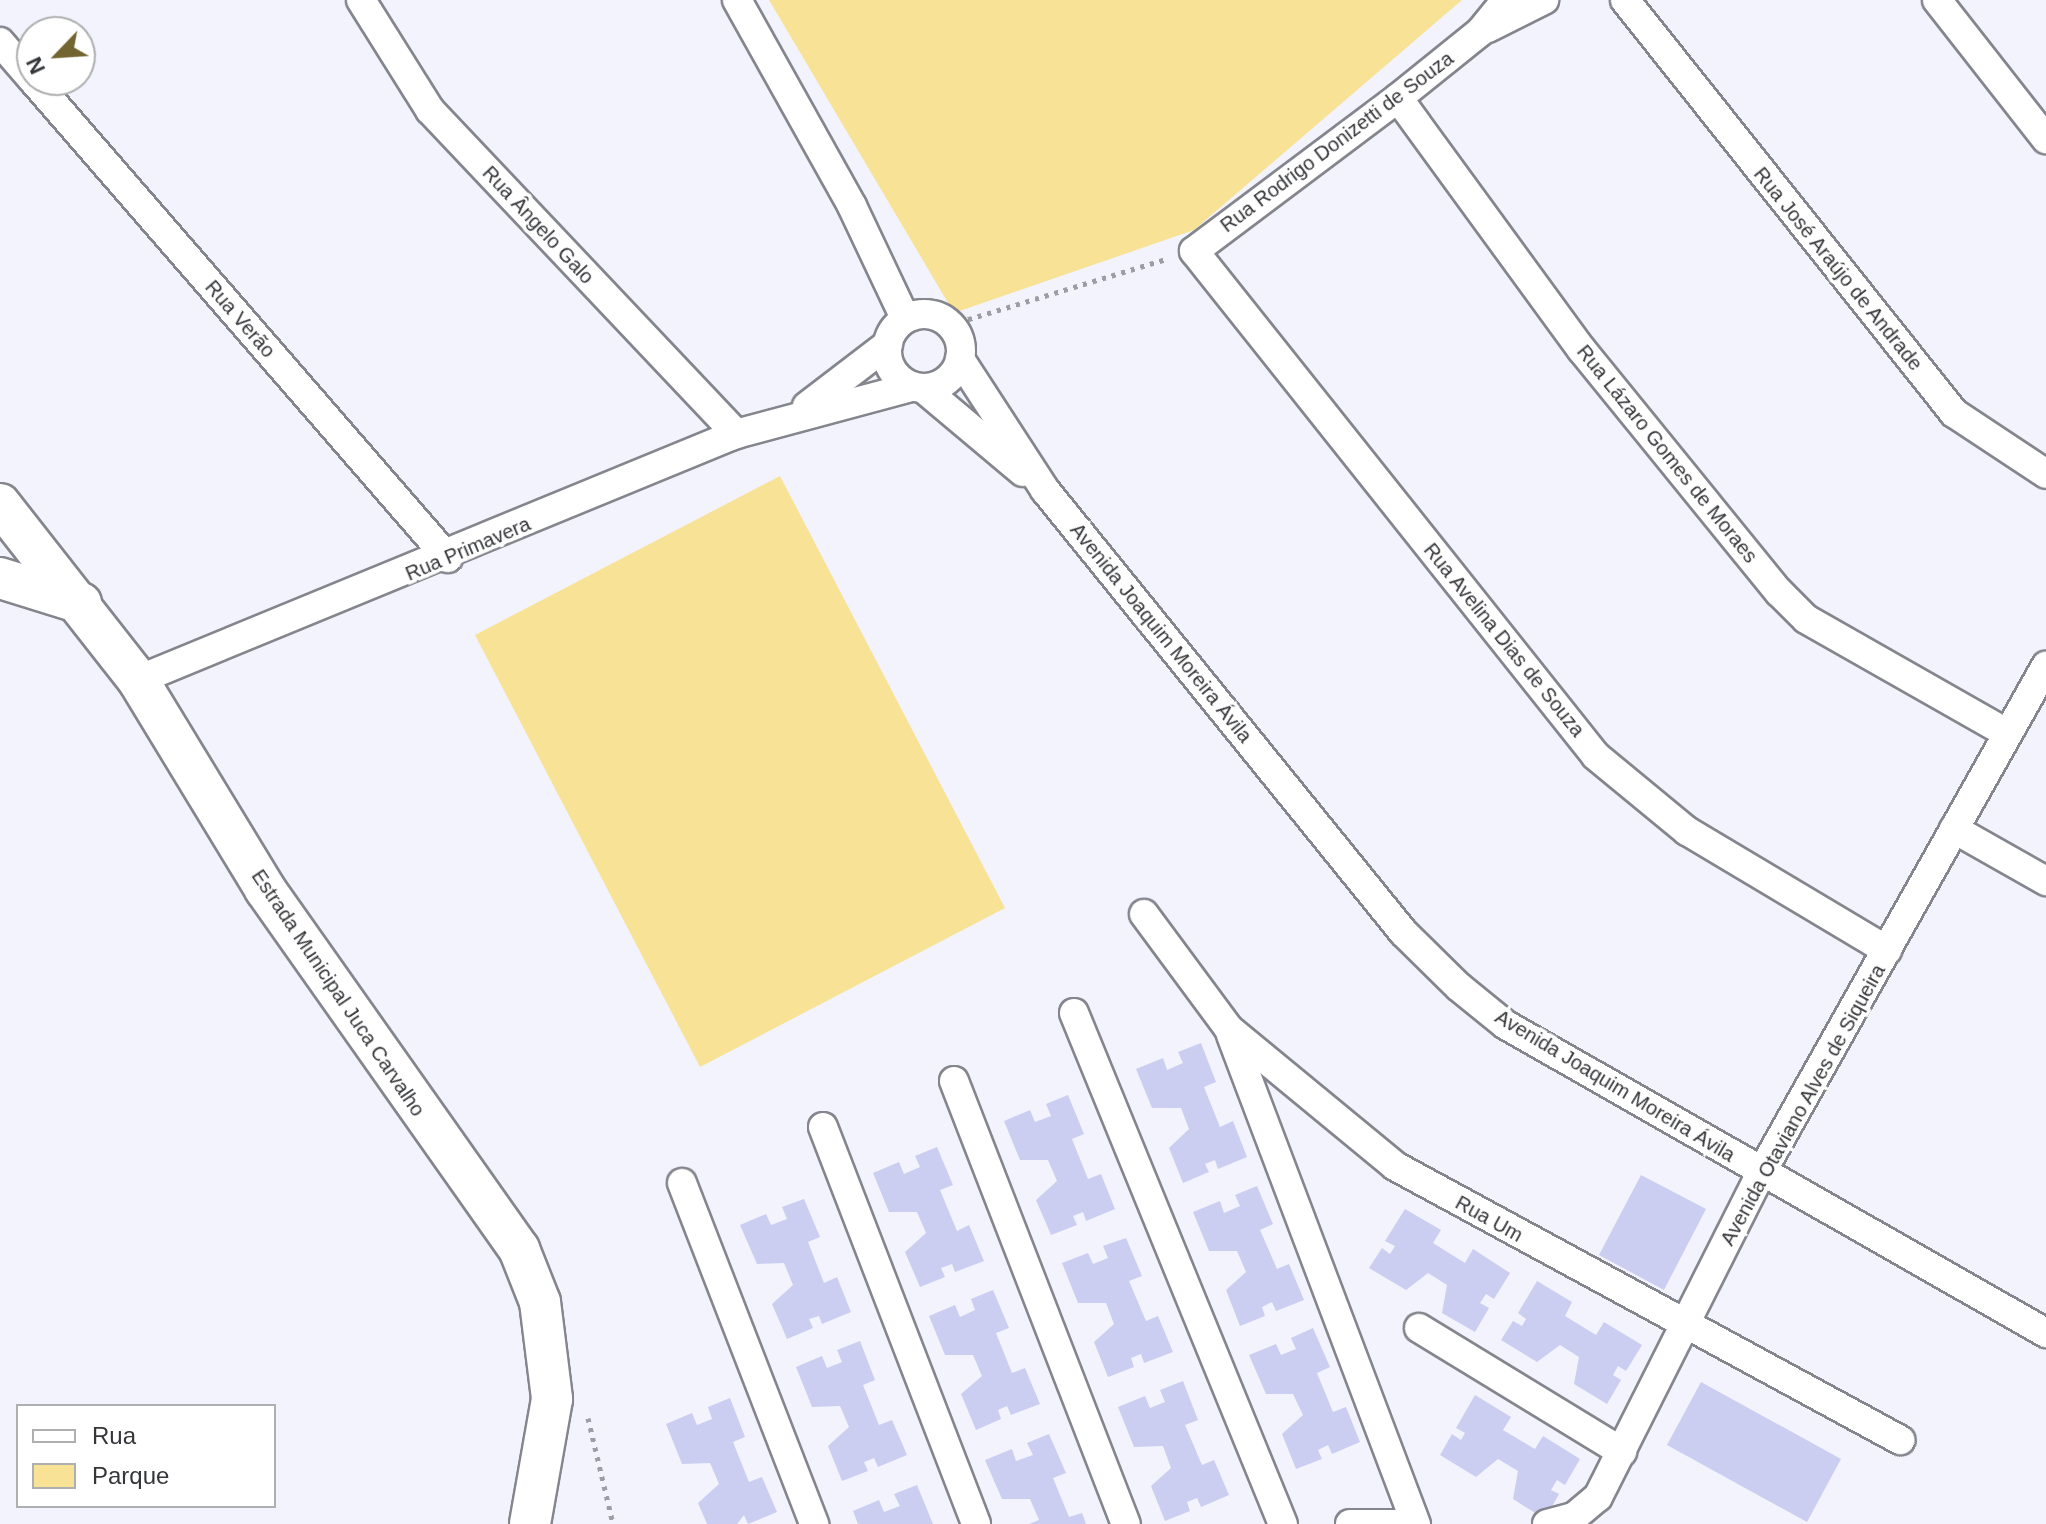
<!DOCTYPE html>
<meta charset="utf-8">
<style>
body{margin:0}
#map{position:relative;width:2046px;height:1524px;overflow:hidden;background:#f2f3fc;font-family:Arial,sans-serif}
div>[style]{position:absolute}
.green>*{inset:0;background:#f8e296}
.building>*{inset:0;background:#cbcef0}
.path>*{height:5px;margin-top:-2.5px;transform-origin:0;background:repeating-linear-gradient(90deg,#9d9ea4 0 4px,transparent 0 10px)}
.roads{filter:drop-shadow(2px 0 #84858d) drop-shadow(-2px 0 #84858d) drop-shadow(0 2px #84858d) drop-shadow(0 -2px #84858d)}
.street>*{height:28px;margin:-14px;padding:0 14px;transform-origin:14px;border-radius:14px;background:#fff}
.street>.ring{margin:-14px;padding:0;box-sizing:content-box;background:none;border:28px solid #fff;border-radius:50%}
.secondary>*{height:40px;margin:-20px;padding:0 20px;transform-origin:20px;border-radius:20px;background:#fff}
span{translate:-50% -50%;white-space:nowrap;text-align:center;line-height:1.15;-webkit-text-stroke:7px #fff;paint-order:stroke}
.street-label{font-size:20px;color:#353639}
.legend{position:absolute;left:16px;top:1404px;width:260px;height:104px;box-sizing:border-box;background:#fff;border:2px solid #aeafb0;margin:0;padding:10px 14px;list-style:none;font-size:24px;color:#353639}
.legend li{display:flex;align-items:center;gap:16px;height:40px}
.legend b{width:40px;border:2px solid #aeafb0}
.north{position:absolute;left:16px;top:16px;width:80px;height:80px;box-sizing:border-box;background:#fff;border:2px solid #aeafb0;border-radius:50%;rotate:245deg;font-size:22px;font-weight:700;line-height:32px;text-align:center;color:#353639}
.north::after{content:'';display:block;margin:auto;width:28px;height:36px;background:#736532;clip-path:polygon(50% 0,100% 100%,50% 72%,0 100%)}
</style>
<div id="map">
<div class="green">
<div style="clip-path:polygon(769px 0,1462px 0,1194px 230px,954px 313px)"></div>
<div style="clip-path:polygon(780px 476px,1005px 908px,700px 1067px,475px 635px)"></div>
</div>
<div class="building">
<div style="clip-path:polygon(1201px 1043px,1216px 1082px,1204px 1087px,1220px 1127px,1233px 1121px,1247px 1157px,1218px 1169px,1215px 1160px,1205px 1164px,1209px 1172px,1183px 1183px,1169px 1148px,1189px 1129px,1181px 1108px,1152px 1108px,1136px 1069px,1163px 1058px,1167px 1070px,1183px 1063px,1178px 1052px)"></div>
<div style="clip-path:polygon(1068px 1095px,1084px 1134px,1072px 1139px,1088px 1179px,1101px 1174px,1115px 1209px,1086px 1221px,1083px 1212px,1073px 1216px,1077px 1225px,1051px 1235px,1036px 1200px,1057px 1181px,1048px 1160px,1020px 1160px,1004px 1121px,1030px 1110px,1035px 1122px,1051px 1116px,1046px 1104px)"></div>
<div style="clip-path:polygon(937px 1147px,953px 1185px,940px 1190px,957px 1231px,969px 1225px,984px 1261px,955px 1272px,952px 1264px,941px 1268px,945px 1277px,920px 1287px,905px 1252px,926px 1233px,917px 1212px,889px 1212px,873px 1173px,899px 1162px,904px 1174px,920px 1167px,915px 1156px)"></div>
<div style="clip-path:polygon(1641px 1175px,1706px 1209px,1664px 1290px,1599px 1255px)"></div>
<div style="clip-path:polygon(1257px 1186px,1273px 1224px,1260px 1230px,1277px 1269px,1289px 1264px,1304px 1300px,1276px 1311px,1272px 1302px,1262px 1307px,1265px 1316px,1240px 1326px,1226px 1290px,1246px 1272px,1237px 1251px,1209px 1251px,1193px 1212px,1220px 1201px,1224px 1213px,1240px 1206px,1235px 1195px)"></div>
<div style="clip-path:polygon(804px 1199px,820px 1237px,808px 1242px,824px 1283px,837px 1277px,851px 1312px,822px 1324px,819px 1316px,809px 1319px,813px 1328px,787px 1339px,772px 1304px,793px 1285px,784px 1263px,757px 1264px,740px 1225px,766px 1214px,771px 1225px,787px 1219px,782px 1207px)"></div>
<div style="clip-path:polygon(1405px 1209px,1441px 1230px,1433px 1243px,1465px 1263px,1473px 1249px,1510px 1273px,1494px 1299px,1486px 1294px,1480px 1303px,1489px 1308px,1475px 1332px,1442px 1313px,1447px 1285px,1428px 1273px,1406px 1290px,1369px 1268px,1382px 1248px,1390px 1254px,1395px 1246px,1385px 1241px)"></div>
<div style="clip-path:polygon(1126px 1238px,1142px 1276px,1129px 1281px,1146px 1321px,1158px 1316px,1173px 1352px,1144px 1363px,1141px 1354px,1131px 1358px,1134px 1367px,1108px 1377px,1094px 1342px,1114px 1324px,1106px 1303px,1078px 1303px,1062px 1263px,1088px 1253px,1093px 1264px,1108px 1258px,1103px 1246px)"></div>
<div style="clip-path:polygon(1537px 1281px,1572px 1302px,1565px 1316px,1596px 1335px,1604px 1322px,1642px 1345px,1626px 1371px,1618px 1366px,1613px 1375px,1621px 1380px,1607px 1404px,1574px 1384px,1579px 1357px,1560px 1345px,1537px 1362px,1501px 1340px,1513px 1321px,1522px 1326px,1526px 1319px,1518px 1313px)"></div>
<div style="clip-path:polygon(993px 1290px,1009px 1328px,996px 1333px,1012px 1373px,1025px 1368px,1040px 1404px,1011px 1415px,1007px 1406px,998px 1410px,1001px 1419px,976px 1430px,961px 1394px,982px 1376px,973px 1355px,945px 1355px,929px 1316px,955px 1305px,960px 1317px,975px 1310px,971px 1299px)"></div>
<div style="clip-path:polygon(1313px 1328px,1330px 1367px,1317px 1373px,1333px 1412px,1346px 1407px,1360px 1442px,1332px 1454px,1328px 1445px,1318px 1450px,1322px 1459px,1296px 1469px,1282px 1434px,1303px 1415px,1293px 1394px,1266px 1394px,1249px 1355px,1276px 1344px,1281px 1355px,1296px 1349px,1291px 1338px)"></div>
<div style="clip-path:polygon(860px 1341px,875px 1380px,863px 1385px,879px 1425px,892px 1420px,907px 1455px,878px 1467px,874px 1458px,864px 1462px,868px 1471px,842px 1481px,828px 1446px,849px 1427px,840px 1406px,812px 1407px,796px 1367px,822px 1356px,827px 1368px,842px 1362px,837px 1350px)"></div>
<div style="clip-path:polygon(1183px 1381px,1198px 1420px,1185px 1425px,1202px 1465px,1214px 1460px,1229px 1495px,1201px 1507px,1197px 1498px,1187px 1502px,1190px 1511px,1165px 1521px,1151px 1486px,1171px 1468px,1163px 1446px,1134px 1447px,1118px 1407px,1145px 1396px,1150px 1408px,1165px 1402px,1160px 1390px)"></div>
<div style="clip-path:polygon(1701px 1382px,1841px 1459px,1807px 1522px,1667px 1445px)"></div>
<div style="clip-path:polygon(1475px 1395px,1511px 1417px,1503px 1430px,1535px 1449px,1543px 1436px,1580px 1459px,1565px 1485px,1557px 1480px,1551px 1490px,1559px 1494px,1545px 1519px,1513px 1499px,1518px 1471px,1498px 1459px,1476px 1477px,1440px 1455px,1452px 1434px,1461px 1440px,1465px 1433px,1456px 1428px)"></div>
<div style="clip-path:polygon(730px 1398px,745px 1437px,733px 1442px,749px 1482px,762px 1477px,777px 1512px,748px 1524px,744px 1515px,737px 1524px,707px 1524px,698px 1503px,719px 1484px,710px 1463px,682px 1464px,666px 1424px,692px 1413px,697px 1425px,712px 1419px,708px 1407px)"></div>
<div style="clip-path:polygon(1049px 1434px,1066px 1473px,1053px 1478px,1069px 1517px,1082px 1513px,1086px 1524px,1029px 1524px,1039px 1520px,1030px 1499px,1002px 1499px,985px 1460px,1012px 1449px,1016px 1461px,1033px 1455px,1027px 1443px)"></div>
<div style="clip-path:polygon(917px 1485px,933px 1524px,858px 1524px,853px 1511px,879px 1500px,884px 1512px,900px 1506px,894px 1494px)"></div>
</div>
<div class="path">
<div style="left:949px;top:325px;width:227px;rotate:-16.9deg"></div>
<div style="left:588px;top:1418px;width:109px;rotate:76.7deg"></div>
</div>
<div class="roads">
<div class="street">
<div style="left:361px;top:0;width:130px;rotate:57.9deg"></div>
<div style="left:430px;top:110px;width:446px;rotate:46.6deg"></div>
<div style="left:737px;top:0;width:236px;rotate:60.8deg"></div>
<div style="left:852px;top:206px;width:117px;rotate:64.7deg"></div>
<div style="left:902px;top:312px;width:11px;rotate:22deg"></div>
<div style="left:1506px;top:0;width:41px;rotate:129.1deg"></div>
<div style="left:1480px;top:32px;width:105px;rotate:141.2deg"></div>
<div style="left:1398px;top:98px;width:255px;rotate:143.1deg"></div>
<div style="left:1194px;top:251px;width:645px;rotate:51.48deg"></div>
<div style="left:1596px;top:756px;width:118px;rotate:39.5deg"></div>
<div style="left:1687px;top:831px;width:233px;rotate:30.8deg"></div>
<div style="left:1625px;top:0;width:528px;rotate:51.46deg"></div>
<div style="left:1954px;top:413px;width:110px;rotate:33.5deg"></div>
<div style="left:1937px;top:0;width:177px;rotate:51.9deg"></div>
<div style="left:1488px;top:28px;width:63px;rotate:-26.6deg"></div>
<div style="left:0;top:42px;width:49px;rotate:49.1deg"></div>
<div style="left:33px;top:80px;width:633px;rotate:49.04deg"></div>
<div style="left:1398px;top:98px;width:312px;rotate:53.9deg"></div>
<div style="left:1582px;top:350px;width:312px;rotate:50.9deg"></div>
<div style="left:1779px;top:592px;width:38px;rotate:45deg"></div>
<div style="left:1806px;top:619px;width:231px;rotate:29.6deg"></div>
<div class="ring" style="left:887px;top:314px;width:46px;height:46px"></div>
<div style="left:960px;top:359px;width:156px;rotate:57deg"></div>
<div style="left:1045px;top:490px;width:569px;rotate:50.99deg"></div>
<div style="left:1403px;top:932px;width:78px;rotate:44.5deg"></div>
<div style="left:1459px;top:987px;width:60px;rotate:39deg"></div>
<div style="left:1506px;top:1025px;width:622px;rotate:29.7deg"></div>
<div style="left:924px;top:389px;width:129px;rotate:40deg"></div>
<div style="left:807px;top:406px;width:102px;rotate:-37.4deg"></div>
<div style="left:138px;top:680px;width:647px;rotate:-22.36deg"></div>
<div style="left:736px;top:434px;width:182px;rotate:-15deg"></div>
<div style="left:1954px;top:829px;width:106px;rotate:29.5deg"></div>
<div style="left:1144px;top:914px;width:143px;rotate:53.5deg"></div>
<div style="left:1229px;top:1029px;width:215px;rotate:39.5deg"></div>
<div style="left:1395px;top:1166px;width:575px;rotate:28.48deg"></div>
<div style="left:1074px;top:1013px;width:552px;rotate:67.76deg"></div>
<div style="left:1231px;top:1035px;width:523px;rotate:69.28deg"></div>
<div style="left:954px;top:1081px;width:475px;rotate:68.8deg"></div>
<div style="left:823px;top:1127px;width:425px;rotate:68.9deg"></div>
<div style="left:682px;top:1183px;width:366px;rotate:68.8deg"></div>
<div style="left:1419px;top:1328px;width:238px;rotate:31.4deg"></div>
<div style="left:1350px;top:1524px;width:46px"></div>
<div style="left:1547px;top:1524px;width:28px;rotate:-15deg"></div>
<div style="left:1574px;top:1517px;width:31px;rotate:-40deg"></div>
<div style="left:1598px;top:1497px;width:363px;rotate:-63.3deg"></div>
<div style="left:1761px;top:1173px;width:582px;rotate:-60.66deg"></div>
</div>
<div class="secondary">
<div style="left:0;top:504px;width:224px;rotate:51.9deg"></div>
<div style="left:138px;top:680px;width:245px;rotate:58.7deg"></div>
<div style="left:265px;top:889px;width:441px;rotate:54.8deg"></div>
<div style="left:519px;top:1249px;width:57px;rotate:68.4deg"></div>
<div style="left:540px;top:1302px;width:98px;rotate:82.9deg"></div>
<div style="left:552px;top:1399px;width:127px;rotate:100deg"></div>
<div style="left:0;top:578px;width:85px;rotate:17.2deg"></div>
</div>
</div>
<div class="street-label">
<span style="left:1337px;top:142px;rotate:-37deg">Rua Rodrigo Donizetti de Souza</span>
<span style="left:538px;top:225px;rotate:47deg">Rua Ângelo Galo</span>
<span style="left:1838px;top:269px;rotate:51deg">Rua José Araújo de Andrade</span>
<span style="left:240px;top:319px;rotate:49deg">Rua Verão</span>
<span style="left:1667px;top:454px;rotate:51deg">Rua Lázaro Gomes de Moraes</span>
<span style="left:468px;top:549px;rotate:-23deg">Rua Primavera</span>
<span style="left:1161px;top:633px;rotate:51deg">Avenida Joaquim Moreira Ávila</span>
<span style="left:1504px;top:640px;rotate:51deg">Rua Avelina Dias de Souza</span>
<span style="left:338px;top:993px;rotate:56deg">Estrada Municipal Juca Carvalho</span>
<span style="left:1615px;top:1086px;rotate:31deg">Avenida Joaquim Moreira Ávila</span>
<span style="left:1803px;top:1105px;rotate:-61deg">Avenida Otaviano Alves de Siqueira</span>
<span style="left:1489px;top:1219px;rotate:29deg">Rua Um</span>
</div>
<ul class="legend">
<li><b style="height:10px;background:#fff"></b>Rua</li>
<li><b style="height:22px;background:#f8e296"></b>Parque</li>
</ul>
<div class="north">N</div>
</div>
